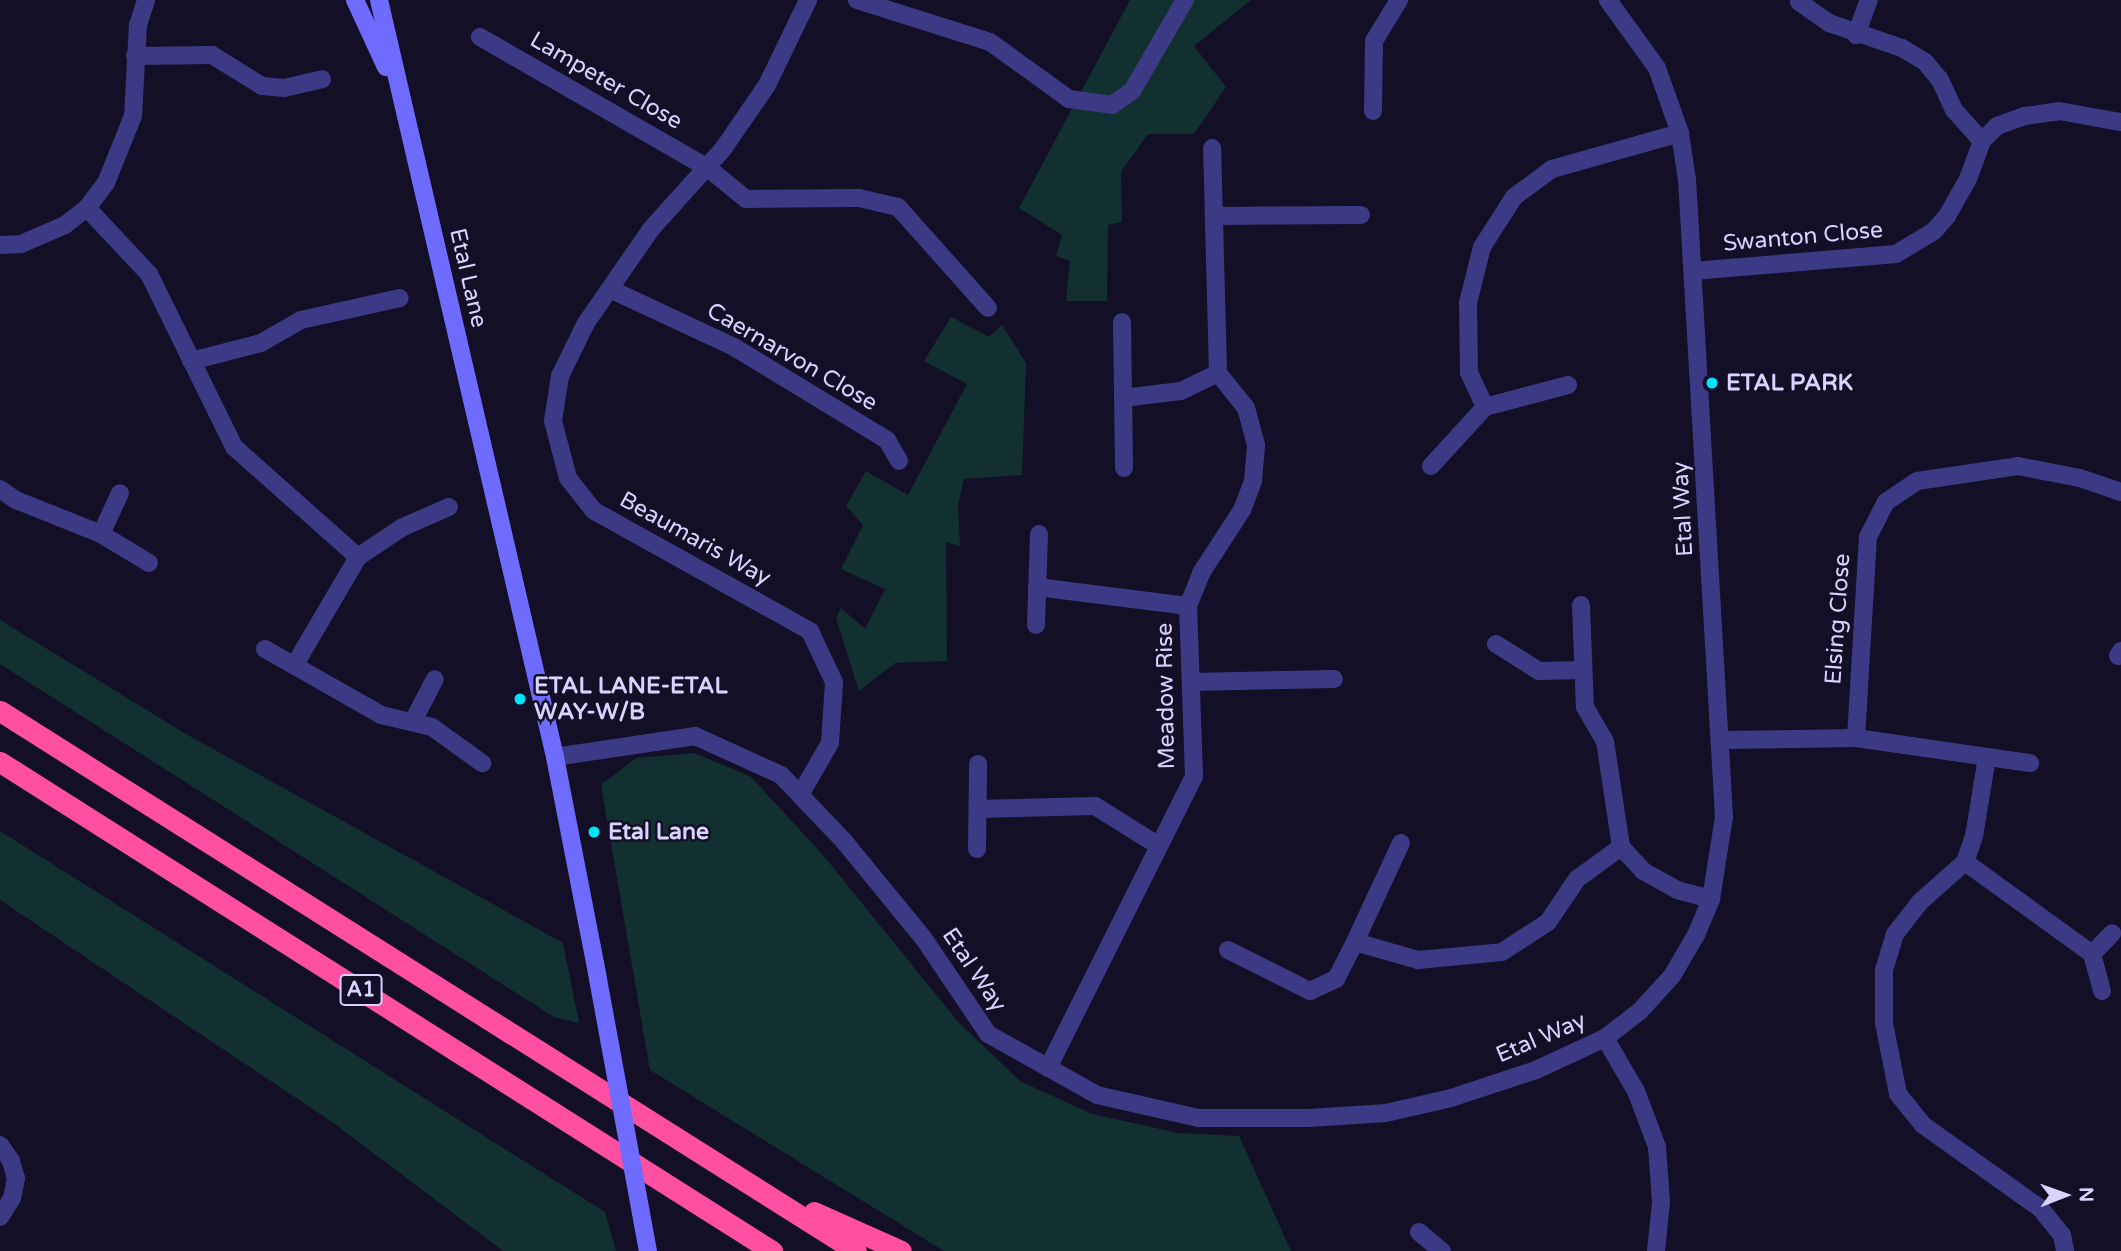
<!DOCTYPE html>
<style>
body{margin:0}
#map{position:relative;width:2121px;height:1251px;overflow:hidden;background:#130f26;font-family:"Varela Round",sans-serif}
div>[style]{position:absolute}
.green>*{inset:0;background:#12302f}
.street>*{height:18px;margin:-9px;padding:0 9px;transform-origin:9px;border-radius:9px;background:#3d3a85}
.secondary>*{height:18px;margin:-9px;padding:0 9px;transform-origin:9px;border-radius:9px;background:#6f6bff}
.highway>*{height:21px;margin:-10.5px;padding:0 10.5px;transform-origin:10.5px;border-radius:10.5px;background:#ff4fa3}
.secondary-bridge>*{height:18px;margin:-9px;padding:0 9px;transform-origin:9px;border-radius:9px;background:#6f6bff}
.dots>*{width:19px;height:19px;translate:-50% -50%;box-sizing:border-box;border:4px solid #130f26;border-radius:50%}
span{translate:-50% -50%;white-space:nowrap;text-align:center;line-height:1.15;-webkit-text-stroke:5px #130f26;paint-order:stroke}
.shield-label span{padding:2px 5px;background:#130f26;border:2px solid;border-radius:5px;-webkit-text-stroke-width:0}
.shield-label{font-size:21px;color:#d9d4ff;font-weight:700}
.street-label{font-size:23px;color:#d9d4ff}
.poi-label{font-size:23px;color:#d9d4ff;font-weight:700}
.left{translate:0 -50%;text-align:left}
.north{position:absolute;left:2030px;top:1160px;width:70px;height:70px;-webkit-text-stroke:5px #130f26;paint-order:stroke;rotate:89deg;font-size:19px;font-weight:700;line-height:28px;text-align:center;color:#d9d4ff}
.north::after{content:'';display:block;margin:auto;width:24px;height:32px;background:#d9d4ff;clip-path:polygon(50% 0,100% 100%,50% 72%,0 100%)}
</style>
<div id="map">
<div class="green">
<div style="clip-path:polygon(1130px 0,1251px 0,1194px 46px,1226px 87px,1194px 134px,1148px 134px,1121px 172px,1122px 222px,1108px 225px,1107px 301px,1066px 301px,1070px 261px,1056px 256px,1062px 235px,1019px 208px)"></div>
<div style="clip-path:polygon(951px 317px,989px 337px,1002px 325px,1026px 363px,1022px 475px,964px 479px,958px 504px,960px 546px,946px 542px,947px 661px,895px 663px,859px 691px,836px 618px,841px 608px,865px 629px,885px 589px,841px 569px,863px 525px,846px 506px,866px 471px,908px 495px,967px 384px,924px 361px)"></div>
<div style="clip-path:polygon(0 620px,186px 734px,563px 943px,579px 1023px,554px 1017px,0 664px)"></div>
<div style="clip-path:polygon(694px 753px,750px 776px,823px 855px,959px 1023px,1020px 1081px,1092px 1114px,1178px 1133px,1239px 1136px,1291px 1251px,944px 1251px,650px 1070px,601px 785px,636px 758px)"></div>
<div style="clip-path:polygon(0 831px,605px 1212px,616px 1251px,503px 1251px,335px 1124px,0 900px)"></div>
</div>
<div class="street">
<div style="left:857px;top:0;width:139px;rotate:17.5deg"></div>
<div style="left:990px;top:42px;width:97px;rotate:35.8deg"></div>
<div style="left:1069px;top:99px;width:43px;rotate:7.9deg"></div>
<div style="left:1112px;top:105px;width:24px;rotate:-35deg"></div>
<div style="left:1132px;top:91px;width:105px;rotate:-59.8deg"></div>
<div style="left:1799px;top:2px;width:37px;rotate:35deg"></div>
<div style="left:1829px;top:23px;width:77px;rotate:18.9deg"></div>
<div style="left:1902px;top:48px;width:27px;rotate:31deg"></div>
<div style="left:1925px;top:62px;width:23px;rotate:50deg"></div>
<div style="left:1940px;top:80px;width:33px;rotate:65deg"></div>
<div style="left:1954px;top:110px;width:42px;rotate:47.9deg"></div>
<div style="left:1856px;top:35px;width:37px;rotate:-70deg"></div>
<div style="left:480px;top:37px;width:263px;rotate:29.9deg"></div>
<div style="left:708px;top:168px;width:49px;rotate:39.2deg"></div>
<div style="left:746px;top:199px;width:113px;rotate:-0.5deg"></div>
<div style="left:859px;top:198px;width:40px;rotate:13deg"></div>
<div style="left:898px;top:207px;width:135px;rotate:48.3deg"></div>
<div style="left:135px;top:56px;width:77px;rotate:-0.7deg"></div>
<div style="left:212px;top:55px;width:59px;rotate:31.8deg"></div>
<div style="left:262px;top:86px;width:22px;rotate:5deg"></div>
<div style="left:284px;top:88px;width:39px;rotate:-13deg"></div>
<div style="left:1373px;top:111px;width:70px;rotate:-89.2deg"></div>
<div style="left:1374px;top:41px;width:48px;rotate:-58.6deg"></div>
<div style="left:87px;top:208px;width:91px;rotate:46.8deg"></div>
<div style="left:149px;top:274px;width:193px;rotate:63.8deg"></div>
<div style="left:234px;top:447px;width:166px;rotate:41.6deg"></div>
<div style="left:358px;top:557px;width:126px;rotate:120.4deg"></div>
<div style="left:1214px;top:216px;width:147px;rotate:-0.4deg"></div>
<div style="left:0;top:245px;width:21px;rotate:-3deg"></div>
<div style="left:21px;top:244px;width:48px;rotate:-23.4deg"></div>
<div style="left:65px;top:225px;width:28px;rotate:-38deg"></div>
<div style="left:87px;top:208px;width:31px;rotate:-53deg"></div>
<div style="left:106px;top:183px;width:72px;rotate:-68.1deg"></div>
<div style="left:133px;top:116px;width:91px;rotate:-86.9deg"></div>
<div style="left:138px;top:25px;width:26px;rotate:-72deg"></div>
<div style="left:1693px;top:271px;width:204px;rotate:-4.8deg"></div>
<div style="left:1896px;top:254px;width:44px;rotate:-31.2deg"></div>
<div style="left:1934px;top:231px;width:20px;rotate:-49deg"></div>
<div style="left:1947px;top:216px;width:43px;rotate:-60.4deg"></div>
<div style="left:1968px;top:179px;width:40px;rotate:-69.8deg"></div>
<div style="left:1982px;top:141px;width:21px;rotate:-45deg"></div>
<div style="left:1997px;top:126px;width:30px;rotate:-20deg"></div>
<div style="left:2025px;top:116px;width:34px;rotate:-8deg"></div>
<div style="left:2059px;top:111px;width:63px;rotate:10.1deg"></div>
<div style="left:612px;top:290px;width:135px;rotate:25deg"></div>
<div style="left:734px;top:347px;width:179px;rotate:31.3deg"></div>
<div style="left:887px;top:440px;width:24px;rotate:60deg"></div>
<div style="left:1122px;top:322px;width:146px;rotate:89.2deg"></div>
<div style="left:191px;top:361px;width:72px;rotate:-14.4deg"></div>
<div style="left:261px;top:343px;width:46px;rotate:-29.9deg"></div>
<div style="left:301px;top:320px;width:101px;rotate:-12.5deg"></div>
<div style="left:1568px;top:385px;width:86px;rotate:165.2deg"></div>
<div style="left:1485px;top:407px;width:38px;rotate:-115deg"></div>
<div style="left:1469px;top:372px;width:69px;rotate:-90.8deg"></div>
<div style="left:1468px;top:303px;width:58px;rotate:-76deg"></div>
<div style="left:1482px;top:247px;width:59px;rotate:-57.4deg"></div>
<div style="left:1514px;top:197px;width:47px;rotate:-36.4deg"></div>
<div style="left:1552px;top:169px;width:133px;rotate:-15.7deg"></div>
<div style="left:1123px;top:398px;width:58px;rotate:-6.9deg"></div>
<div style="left:1181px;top:391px;width:41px;rotate:-25.9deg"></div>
<div style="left:1431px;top:466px;width:80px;rotate:-47.5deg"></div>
<div style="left:0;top:489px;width:19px;rotate:35deg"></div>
<div style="left:16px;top:500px;width:92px;rotate:21.8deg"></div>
<div style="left:101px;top:534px;width:56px;rotate:31.1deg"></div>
<div style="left:101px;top:534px;width:45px;rotate:-65.1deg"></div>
<div style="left:358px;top:557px;width:54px;rotate:-33.7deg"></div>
<div style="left:403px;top:527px;width:50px;rotate:-23.5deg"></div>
<div style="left:1037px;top:587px;width:152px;rotate:7.2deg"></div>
<div style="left:1581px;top:605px;width:102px;rotate:87.8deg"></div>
<div style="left:1585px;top:707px;width:39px;rotate:60deg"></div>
<div style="left:1605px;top:741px;width:107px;rotate:81.4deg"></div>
<div style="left:1036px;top:625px;width:91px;rotate:-88.1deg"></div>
<div style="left:1496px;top:644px;width:51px;rotate:32.1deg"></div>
<div style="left:1539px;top:671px;width:44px;rotate:-1.3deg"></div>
<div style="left:265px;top:649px;width:133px;rotate:29.6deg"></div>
<div style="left:381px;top:715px;width:52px;rotate:13.2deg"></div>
<div style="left:432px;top:727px;width:62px;rotate:35.8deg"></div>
<div style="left:2118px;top:656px;width:6px;rotate:-59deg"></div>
<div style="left:1191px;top:682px;width:143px;rotate:-1.2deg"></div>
<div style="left:413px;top:721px;width:47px;rotate:-62.4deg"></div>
<div style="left:1856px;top:738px;width:201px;rotate:-86.6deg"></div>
<div style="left:1868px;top:537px;width:39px;rotate:-63deg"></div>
<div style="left:1886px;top:502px;width:37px;rotate:-34deg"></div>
<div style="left:1917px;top:481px;width:102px;rotate:-8.4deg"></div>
<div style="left:2018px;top:466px;width:63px;rotate:11deg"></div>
<div style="left:2080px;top:478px;width:43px;rotate:18.9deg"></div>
<div style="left:1721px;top:740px;width:135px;rotate:-0.8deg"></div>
<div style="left:1856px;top:738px;width:176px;rotate:8.2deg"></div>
<div style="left:555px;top:757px;width:142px;rotate:-8.5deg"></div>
<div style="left:695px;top:736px;width:94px;rotate:24.4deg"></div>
<div style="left:781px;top:775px;width:90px;rotate:46.4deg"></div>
<div style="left:843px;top:840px;width:128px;rotate:50.7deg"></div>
<div style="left:924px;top:939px;width:115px;rotate:56deg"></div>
<div style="left:988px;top:1034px;width:125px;rotate:29.2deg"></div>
<div style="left:1097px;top:1095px;width:104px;rotate:12.8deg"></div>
<div style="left:1198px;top:1118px;width:111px"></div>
<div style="left:1309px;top:1118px;width:77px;rotate:-3.7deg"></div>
<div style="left:1386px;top:1113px;width:67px;rotate:-13deg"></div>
<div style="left:1451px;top:1098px;width:89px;rotate:-18.2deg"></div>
<div style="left:1536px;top:1070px;width:76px;rotate:-24.9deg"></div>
<div style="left:1605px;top:1038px;width:44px;rotate:-37.6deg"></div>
<div style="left:1640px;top:1011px;width:47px;rotate:-47.6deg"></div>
<div style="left:1672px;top:976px;width:48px;rotate:-59.7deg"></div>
<div style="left:1696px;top:935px;width:39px;rotate:-67deg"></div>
<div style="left:1711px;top:899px;width:83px;rotate:-81deg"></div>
<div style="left:1724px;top:817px;width:638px;rotate:-93.32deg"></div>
<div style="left:1687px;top:180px;width:48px;rotate:-98.5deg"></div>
<div style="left:1680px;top:133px;width:69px;rotate:-109.5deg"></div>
<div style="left:1657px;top:68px;width:84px;rotate:-125.8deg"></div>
<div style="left:1987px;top:757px;width:80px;rotate:99.3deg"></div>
<div style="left:1974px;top:836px;width:28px;rotate:109deg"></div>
<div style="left:1965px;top:862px;width:60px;rotate:138.4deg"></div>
<div style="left:1920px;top:902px;width:41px;rotate:128deg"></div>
<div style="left:1895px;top:934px;width:39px;rotate:107deg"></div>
<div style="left:1884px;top:971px;width:52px;rotate:90deg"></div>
<div style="left:1884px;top:1023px;width:72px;rotate:78.8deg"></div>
<div style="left:1898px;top:1094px;width:40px;rotate:51deg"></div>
<div style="left:1923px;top:1125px;width:143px;rotate:35.4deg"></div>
<div style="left:2040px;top:1208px;width:35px;rotate:51deg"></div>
<div style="left:2062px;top:1235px;width:16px;rotate:79deg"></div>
<div style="left:800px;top:795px;width:60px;rotate:-60deg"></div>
<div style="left:830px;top:743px;width:61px;rotate:-86.2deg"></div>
<div style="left:834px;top:682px;width:56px;rotate:-115.2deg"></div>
<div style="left:810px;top:631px;width:247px;rotate:-150.9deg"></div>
<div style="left:594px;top:511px;width:42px;rotate:-128.2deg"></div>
<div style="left:568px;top:478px;width:59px;rotate:-104.7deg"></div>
<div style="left:553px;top:421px;width:46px;rotate:-81.2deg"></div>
<div style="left:560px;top:376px;width:59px;rotate:-63.9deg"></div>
<div style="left:586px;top:323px;width:114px;rotate:-55.3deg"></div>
<div style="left:651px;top:229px;width:108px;rotate:-48deg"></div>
<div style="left:723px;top:149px;width:78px;rotate:-55.5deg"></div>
<div style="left:767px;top:85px;width:94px;rotate:-64.2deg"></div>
<div style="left:978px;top:809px;width:117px;rotate:-1.5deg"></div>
<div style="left:1095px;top:806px;width:75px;rotate:32deg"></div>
<div style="left:977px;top:849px;width:85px;rotate:-89.3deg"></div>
<div style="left:1965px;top:862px;width:157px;rotate:35.9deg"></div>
<div style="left:1355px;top:942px;width:109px;rotate:-65.1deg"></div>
<div style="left:1228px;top:950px;width:92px;rotate:26.6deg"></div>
<div style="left:1310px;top:991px;width:29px;rotate:-25deg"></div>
<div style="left:1336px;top:979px;width:42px;rotate:-62.8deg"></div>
<div style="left:1355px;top:942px;width:66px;rotate:15.9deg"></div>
<div style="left:1418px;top:960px;width:84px;rotate:-5.4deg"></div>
<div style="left:1502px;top:952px;width:55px;rotate:-33.1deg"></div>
<div style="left:1548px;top:922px;width:52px;rotate:-56deg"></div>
<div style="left:1577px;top:879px;width:54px;rotate:-36deg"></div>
<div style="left:1621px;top:847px;width:33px;rotate:47deg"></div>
<div style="left:1643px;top:871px;width:39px;rotate:29deg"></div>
<div style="left:1677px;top:890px;width:35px;rotate:15deg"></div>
<div style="left:2102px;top:991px;width:38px;rotate:-105deg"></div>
<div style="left:2092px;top:954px;width:29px;rotate:-46deg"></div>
<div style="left:1605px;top:1038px;width:61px;rotate:59.7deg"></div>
<div style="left:1636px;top:1091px;width:60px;rotate:69.4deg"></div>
<div style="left:1657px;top:1147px;width:55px;rotate:85.8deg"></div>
<div style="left:1661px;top:1202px;width:49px;rotate:95.8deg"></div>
<div style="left:1048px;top:1068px;width:326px;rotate:-63.4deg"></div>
<div style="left:1194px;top:776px;width:170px;rotate:-92deg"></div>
<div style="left:1188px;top:606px;width:35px;rotate:-68deg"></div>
<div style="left:1201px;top:573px;width:75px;rotate:-56.9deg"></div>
<div style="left:1242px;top:510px;width:31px;rotate:-69deg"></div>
<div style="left:1253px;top:481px;width:36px;rotate:-85deg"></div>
<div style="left:1256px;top:445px;width:38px;rotate:-105deg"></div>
<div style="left:1246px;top:408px;width:45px;rotate:-128.7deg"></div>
<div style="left:1218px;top:373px;width:225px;rotate:-91.5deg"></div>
<div style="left:0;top:1145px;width:19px;rotate:55deg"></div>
<div style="left:11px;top:1161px;width:18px;rotate:74deg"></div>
<div style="left:16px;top:1178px;width:20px;rotate:101deg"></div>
<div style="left:12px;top:1198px;width:22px;rotate:122deg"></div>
<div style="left:1419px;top:1232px;width:30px;rotate:40deg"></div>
</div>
<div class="secondary">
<div style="left:355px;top:0;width:74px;rotate:65.2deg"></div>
<div style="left:379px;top:0;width:777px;rotate:76.91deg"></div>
<div style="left:555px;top:757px;width:226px;rotate:79deg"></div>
</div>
<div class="highway">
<div style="left:0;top:711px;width:1012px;rotate:32.25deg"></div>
<div style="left:0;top:762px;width:914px;rotate:32.35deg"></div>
<div style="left:814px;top:1212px;width:95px;rotate:24.1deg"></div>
</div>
<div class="secondary-bridge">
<div style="left:598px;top:979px;width:277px;rotate:79.6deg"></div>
</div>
<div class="dots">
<div style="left:1712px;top:383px;background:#00e5ff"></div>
<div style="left:520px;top:699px;background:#00e5ff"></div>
<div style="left:594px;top:832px;background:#00e5ff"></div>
</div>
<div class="shield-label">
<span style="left:361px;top:990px">A1</span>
</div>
<div class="street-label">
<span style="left:606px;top:81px;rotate:30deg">Lampeter Close</span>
<span style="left:1803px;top:237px;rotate:-5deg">Swanton Close</span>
<span style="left:468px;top:278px;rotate:77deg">Etal Lane</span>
<span style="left:792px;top:357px;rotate:30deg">Caernarvon Close</span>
<span style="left:1683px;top:509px;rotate:-93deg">Etal Way</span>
<span style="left:695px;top:539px;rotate:29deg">Beaumaris Way</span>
<span style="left:1838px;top:619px;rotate:-86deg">Elsing Close</span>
<span style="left:1166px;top:696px;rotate:-91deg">Meadow Rise</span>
<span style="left:974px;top:970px;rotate:56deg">Etal Way</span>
<span style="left:1541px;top:1038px;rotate:-23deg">Etal Way</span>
</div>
<div class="poi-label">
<span class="left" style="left:1726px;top:383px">ETAL PARK</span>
<span class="left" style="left:534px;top:699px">ETAL LANE-ETAL<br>WAY-W/B</span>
<span class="left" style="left:608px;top:832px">Etal Lane</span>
</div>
<div class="north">N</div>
</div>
